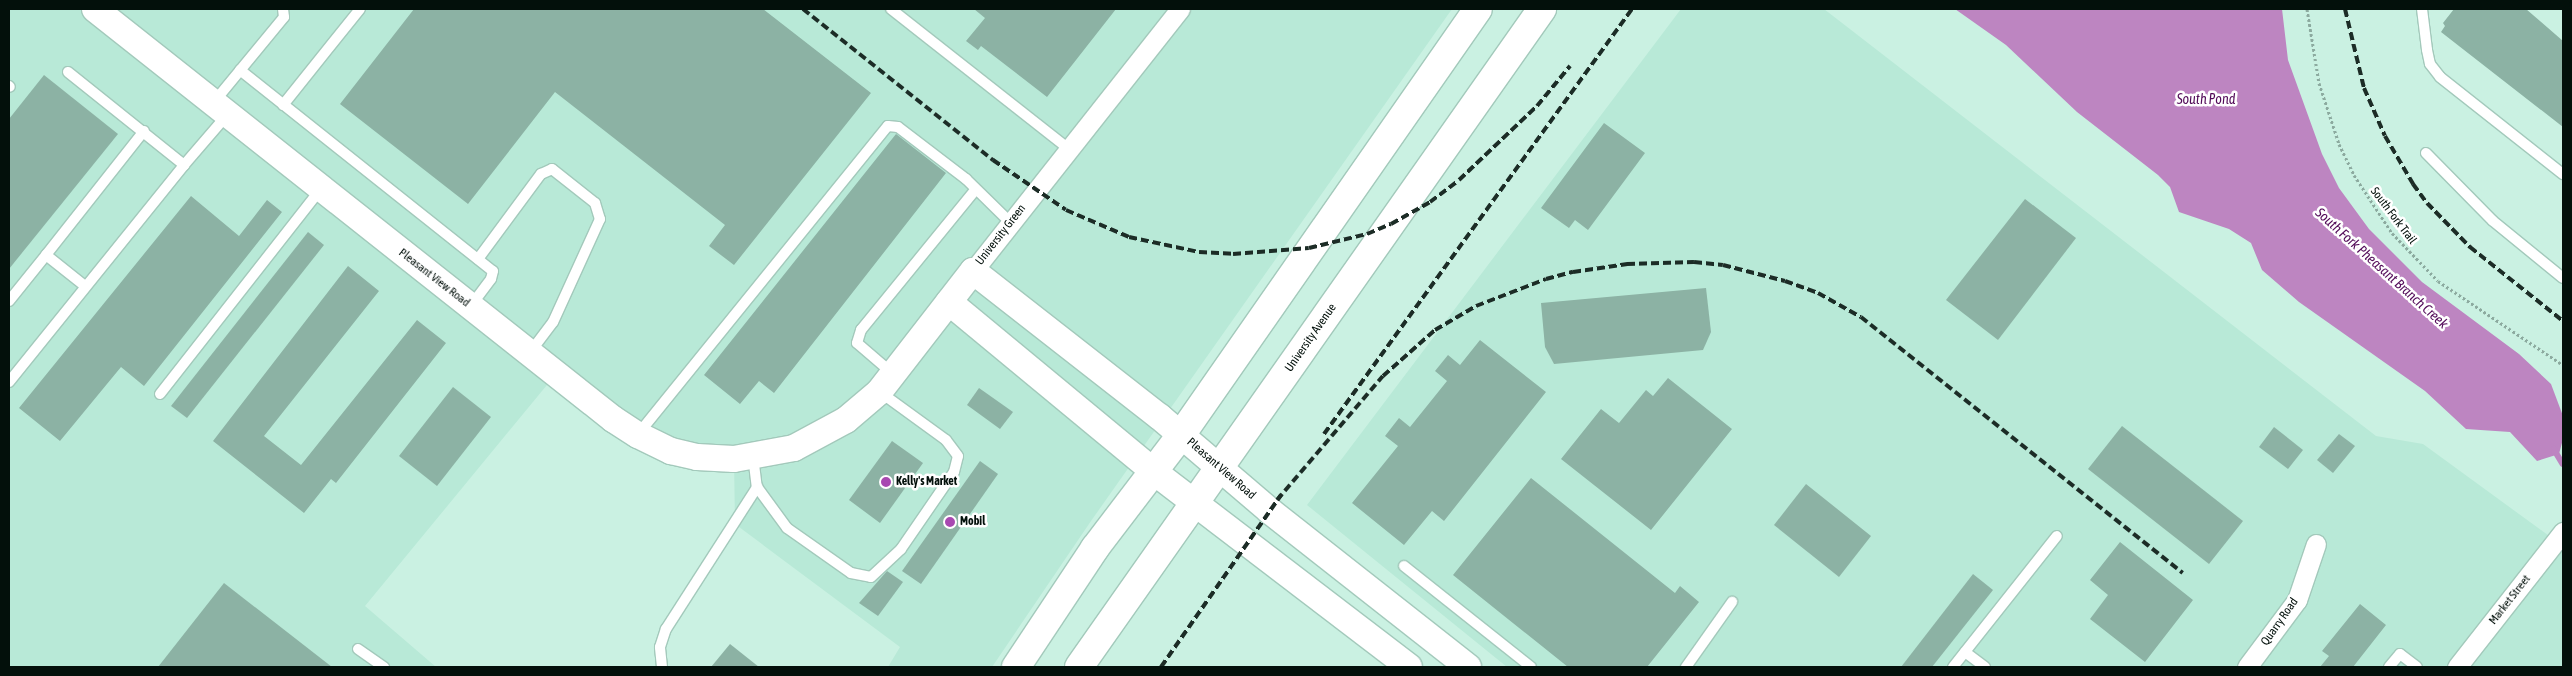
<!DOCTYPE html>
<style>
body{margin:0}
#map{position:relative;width:2572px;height:676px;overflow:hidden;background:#caf1e2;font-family:"Asap Condensed",sans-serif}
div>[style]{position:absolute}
.built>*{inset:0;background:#b8e9d7}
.water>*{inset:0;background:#bd85c1}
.stream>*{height:5.5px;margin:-2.75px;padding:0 2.75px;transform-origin:2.75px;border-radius:2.75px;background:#bd85c1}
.building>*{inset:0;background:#8cb2a4}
.path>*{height:3px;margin-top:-1.5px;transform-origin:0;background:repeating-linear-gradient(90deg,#8caa9f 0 2.5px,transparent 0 5px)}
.roads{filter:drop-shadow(1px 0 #a3c9bb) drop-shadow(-1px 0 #a3c9bb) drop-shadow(0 1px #a3c9bb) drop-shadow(0 -1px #a3c9bb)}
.lane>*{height:10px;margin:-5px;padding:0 5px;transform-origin:5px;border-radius:5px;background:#fff}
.street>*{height:19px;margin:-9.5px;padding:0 9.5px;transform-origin:9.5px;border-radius:9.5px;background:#fff}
.secondary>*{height:26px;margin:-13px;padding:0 13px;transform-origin:13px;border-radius:13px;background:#fff}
.primary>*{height:28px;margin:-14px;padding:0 14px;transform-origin:14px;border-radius:14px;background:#fff}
.rail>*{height:4px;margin-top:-2px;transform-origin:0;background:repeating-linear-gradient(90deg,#1c2c26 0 8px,transparent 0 12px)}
.dots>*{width:14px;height:14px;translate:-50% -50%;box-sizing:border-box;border:2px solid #fff;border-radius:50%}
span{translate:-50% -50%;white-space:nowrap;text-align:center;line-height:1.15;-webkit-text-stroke:5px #fff;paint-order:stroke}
.street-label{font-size:12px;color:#03100b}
.poi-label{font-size:12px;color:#03100b;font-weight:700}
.left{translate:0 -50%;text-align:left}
.water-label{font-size:14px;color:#520a58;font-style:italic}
.frame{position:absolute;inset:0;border:10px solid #03100b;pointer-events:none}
</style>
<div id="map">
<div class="built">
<div style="clip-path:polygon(9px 9px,1452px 9px,1091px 521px,992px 667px,888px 667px,900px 647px,735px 524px,734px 459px,697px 457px,556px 374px,365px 606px,436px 667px,9px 667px)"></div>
<div style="clip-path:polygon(1681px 9px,1824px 9px,2376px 436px,2423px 444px,2556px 541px,2563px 532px,2563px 667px,1507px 667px,1307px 505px)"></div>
</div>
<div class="water">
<div style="clip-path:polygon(1955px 9px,2282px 9px,2288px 60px,2322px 154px,2339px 188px,2369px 229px,2422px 282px,2519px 354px,2551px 384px,2563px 416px,2563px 439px,2559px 454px,2537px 461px,2510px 432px,2466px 429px,2425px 391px,2299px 302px,2262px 270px,2251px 243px,2229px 229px,2179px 212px,2170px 187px,2158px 175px,2077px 112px,2006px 45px)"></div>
</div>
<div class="stream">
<div style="left:2554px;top:449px;width:17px;rotate:59deg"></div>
</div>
<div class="building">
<div style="clip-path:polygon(414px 9px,763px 9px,871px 93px,734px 265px,709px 246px,725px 225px,555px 92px,468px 204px,340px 104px)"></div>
<div style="clip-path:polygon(974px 9px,1116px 9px,1047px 97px,981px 46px,978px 50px,966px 41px,985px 18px)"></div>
<div style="clip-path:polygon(2454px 9px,2526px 9px,2563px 41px,2563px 127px,2441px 32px,2445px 26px,2443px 23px)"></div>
<div style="clip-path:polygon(44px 75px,118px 134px,9px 269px,9px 119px)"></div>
<div style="clip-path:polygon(1604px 123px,1645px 153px,1588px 230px,1575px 220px,1569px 228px,1541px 208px)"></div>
<div style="clip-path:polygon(896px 134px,946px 173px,774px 393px,759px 381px,740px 404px,704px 375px)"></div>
<div style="clip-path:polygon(191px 196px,239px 236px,267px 200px,282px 212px,144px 386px,121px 367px,60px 441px,19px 408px)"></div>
<div style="clip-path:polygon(2025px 199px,2076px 238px,1998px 340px,1946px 300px)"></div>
<div style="clip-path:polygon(308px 232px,324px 245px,187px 418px,171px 406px)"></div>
<div style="clip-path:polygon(348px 266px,379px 291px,264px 436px,301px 465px,417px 320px,446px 343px,336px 483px,331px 479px,304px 513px,213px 441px)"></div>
<div style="clip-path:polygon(1706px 288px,1711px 332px,1703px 350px,1554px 364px,1545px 347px,1541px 303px)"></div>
<div style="clip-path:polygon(1480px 340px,1546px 392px,1444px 521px,1432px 511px,1404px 545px,1352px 503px,1398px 446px,1385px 436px,1399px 418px,1410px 427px,1447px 381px,1435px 371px,1448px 355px,1460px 365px)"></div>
<div style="clip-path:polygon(1668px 378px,1732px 429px,1651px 530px,1561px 459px,1601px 409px,1619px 423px,1646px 390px,1653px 396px)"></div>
<div style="clip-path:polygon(453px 387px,491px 417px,437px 486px,399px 456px)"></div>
<div style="clip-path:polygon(979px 388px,1013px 412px,1000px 429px,967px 405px)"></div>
<div style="clip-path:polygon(2122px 426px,2243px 521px,2209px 564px,2088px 469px)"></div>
<div style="clip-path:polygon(2274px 427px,2303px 450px,2288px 469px,2259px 447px)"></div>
<div style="clip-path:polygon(2339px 434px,2355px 446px,2333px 473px,2317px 460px)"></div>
<div style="clip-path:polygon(892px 441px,923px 463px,880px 523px,849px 500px)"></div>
<div style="clip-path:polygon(980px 461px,998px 474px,921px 584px,902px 571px)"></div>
<div style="clip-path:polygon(1531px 478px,1675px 593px,1680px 586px,1699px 602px,1647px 667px,1568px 667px,1453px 575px)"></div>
<div style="clip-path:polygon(1806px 484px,1871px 536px,1839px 577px,1774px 525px)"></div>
<div style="clip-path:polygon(2120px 542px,2193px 600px,2145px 662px,2090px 619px,2108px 595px,2090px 580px)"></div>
<div style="clip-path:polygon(887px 571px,903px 582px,878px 616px,859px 603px)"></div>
<div style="clip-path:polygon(1973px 574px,1993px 590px,1932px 667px,1901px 667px)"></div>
<div style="clip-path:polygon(224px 583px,332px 667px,158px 667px)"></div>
<div style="clip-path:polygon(2360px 604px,2386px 625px,2353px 667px,2320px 667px,2329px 656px,2322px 651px)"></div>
<div style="clip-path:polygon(730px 644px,759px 667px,711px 667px)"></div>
</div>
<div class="path">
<div style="left:2307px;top:9px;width:75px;rotate:80.8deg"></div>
<div style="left:2319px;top:83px;width:64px;rotate:71.8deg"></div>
<div style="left:2339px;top:144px;width:34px;rotate:64deg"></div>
<div style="left:2354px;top:175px;width:69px;rotate:56.8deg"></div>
<div style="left:2392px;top:233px;width:66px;rotate:46.2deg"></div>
<div style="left:2438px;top:281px;width:151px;rotate:33.9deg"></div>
</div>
<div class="roads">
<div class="lane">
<div style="left:891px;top:9px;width:226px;rotate:38.2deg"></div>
<div style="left:2422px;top:9px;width:41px;rotate:83deg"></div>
<div style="left:2427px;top:50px;width:14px;rotate:78deg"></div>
<div style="left:2430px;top:64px;width:16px;rotate:52deg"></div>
<div style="left:2440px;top:77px;width:157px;rotate:38.3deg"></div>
<div style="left:240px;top:70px;width:323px;rotate:38.5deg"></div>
<div style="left:493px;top:271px;width:8px;rotate:104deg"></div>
<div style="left:491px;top:279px;width:34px;rotate:127deg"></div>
<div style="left:68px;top:72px;width:149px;rotate:38.7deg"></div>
<div style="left:184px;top:165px;width:66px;rotate:-49.3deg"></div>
<div style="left:9px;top:86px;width:1px;rotate:45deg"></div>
<div style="left:214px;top:102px;width:110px;rotate:-50.5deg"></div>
<div style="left:284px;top:17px;width:8px;rotate:-97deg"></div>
<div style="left:283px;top:105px;width:123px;rotate:-51.3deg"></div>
<div style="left:2426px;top:153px;width:95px;rotate:45.4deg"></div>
<div style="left:2493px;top:221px;width:90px;rotate:39.2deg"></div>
<div style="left:46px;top:255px;width:158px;rotate:-51.7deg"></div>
<div style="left:478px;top:259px;width:106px;rotate:-53.5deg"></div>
<div style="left:541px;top:174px;width:12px;rotate:-24deg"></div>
<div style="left:552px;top:169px;width:55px;rotate:38.3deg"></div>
<div style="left:595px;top:203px;width:17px;rotate:73deg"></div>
<div style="left:600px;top:219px;width:113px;rotate:114.5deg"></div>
<div style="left:553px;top:322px;width:38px;rotate:127deg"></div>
<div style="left:9px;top:301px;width:59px;rotate:-51.2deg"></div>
<div style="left:46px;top:255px;width:50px;rotate:38.5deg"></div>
<div style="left:892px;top:373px;width:46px;rotate:-139.4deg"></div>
<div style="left:857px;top:343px;width:14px;rotate:-73deg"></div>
<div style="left:861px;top:330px;width:181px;rotate:-50.8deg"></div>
<div style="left:9px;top:382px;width:279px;rotate:-51.1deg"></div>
<div style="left:160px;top:394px;width:261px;rotate:-51.9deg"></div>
<div style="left:639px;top:433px;width:395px;rotate:-51deg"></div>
<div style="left:888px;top:126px;width:10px;rotate:6deg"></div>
<div style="left:898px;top:127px;width:86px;rotate:37.4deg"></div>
<div style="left:966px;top:179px;width:63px;rotate:44.4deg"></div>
<div style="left:753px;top:456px;width:31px;rotate:83deg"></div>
<div style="left:757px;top:487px;width:51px;rotate:53.8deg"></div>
<div style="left:787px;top:528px;width:78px;rotate:35.1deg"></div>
<div style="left:851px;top:573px;width:20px;rotate:11deg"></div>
<div style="left:871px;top:577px;width:41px;rotate:-43deg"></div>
<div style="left:901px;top:549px;width:93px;rotate:-55.5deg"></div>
<div style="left:954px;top:472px;width:16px;rotate:-76deg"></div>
<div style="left:958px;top:456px;width:20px;rotate:-127deg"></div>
<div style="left:946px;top:440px;width:82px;rotate:-144deg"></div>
<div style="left:1404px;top:566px;width:162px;rotate:38.5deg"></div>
<div style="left:358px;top:649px;width:32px;rotate:35deg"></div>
<div style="left:1965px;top:652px;width:25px;rotate:37deg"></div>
<div style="left:662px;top:667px;width:20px;rotate:-96deg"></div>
<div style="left:660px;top:647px;width:19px;rotate:-72deg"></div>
<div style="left:666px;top:629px;width:169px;rotate:-57.3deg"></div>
<div style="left:1686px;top:667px;width:80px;rotate:-54.7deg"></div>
<div style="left:1953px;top:667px;width:167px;rotate:-51.6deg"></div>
<div style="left:2389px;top:667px;width:17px;rotate:-50deg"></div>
<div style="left:2400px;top:654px;width:21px;rotate:37deg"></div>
</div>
<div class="street">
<div style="left:973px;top:271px;width:334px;rotate:-51.7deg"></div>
<div style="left:2247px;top:667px;width:84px;rotate:-53.3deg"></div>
<div style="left:2297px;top:600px;width:59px;rotate:-71.3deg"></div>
<div style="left:2457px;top:667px;width:172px;rotate:-51.9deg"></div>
</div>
<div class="secondary">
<div style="left:95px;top:9px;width:661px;rotate:38.36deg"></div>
<div style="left:613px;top:419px;width:30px;rotate:33deg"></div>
<div style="left:638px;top:435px;width:37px;rotate:26deg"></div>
<div style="left:671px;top:451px;width:27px;rotate:13deg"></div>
<div style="left:697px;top:457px;width:37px;rotate:3deg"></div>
<div style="left:734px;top:459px;width:61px;rotate:-10.4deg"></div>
<div style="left:794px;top:448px;width:59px;rotate:-28.3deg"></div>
<div style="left:846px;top:420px;width:43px;rotate:-40.3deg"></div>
<div style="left:879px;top:392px;width:153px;rotate:-52.2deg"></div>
<div style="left:973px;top:271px;width:237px;rotate:38deg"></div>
<div style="left:1160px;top:417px;width:145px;rotate:40.5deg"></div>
<div style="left:1270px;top:511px;width:252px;rotate:38.2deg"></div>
<div style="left:949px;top:302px;width:265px;rotate:39.6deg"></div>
<div style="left:1153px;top:471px;width:322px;rotate:37.4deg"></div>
</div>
<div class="primary">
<div style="left:1016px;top:667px;width:143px;rotate:-56.4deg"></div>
<div style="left:1095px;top:548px;width:142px;rotate:-52.7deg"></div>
<div style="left:1181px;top:435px;width:519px;rotate:-55.12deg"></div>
<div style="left:1079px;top:667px;width:805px;rotate:-54.87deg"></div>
</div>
</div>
<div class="rail">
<div style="left:803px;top:9px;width:243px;rotate:38.5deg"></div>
<div style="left:993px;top:160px;width:88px;rotate:34.4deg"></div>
<div style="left:1066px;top:210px;width:69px;rotate:23.2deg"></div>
<div style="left:1129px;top:237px;width:72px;rotate:12.1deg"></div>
<div style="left:1199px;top:252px;width:34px;rotate:3deg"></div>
<div style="left:1233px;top:254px;width:76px;rotate:-4.5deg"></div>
<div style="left:1309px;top:248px;width:60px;rotate:-13.6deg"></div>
<div style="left:1367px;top:234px;width:26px;rotate:-23deg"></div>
<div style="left:1391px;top:224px;width:45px;rotate:-29.4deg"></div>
<div style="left:1430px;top:202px;width:36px;rotate:-37deg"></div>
<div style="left:1459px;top:180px;width:108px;rotate:-43.5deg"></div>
<div style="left:1537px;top:106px;width:52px;rotate:-50.5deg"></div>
<div style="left:2345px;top:9px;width:81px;rotate:76.5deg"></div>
<div style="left:2364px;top:88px;width:52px;rotate:66.4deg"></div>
<div style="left:2385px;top:136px;width:56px;rotate:59.7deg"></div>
<div style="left:2413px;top:184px;width:24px;rotate:54deg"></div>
<div style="left:2427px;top:203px;width:62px;rotate:45.7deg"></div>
<div style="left:2470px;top:247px;width:119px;rotate:38.5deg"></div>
<div style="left:1324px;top:434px;width:525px;rotate:-54.07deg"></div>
<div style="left:1277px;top:500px;width:163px;rotate:-49.5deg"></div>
<div style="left:1383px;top:376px;width:69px;rotate:-41.5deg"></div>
<div style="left:1435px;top:330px;width:48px;rotate:-30.3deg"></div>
<div style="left:1476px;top:306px;width:75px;rotate:-21.1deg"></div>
<div style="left:1546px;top:279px;width:28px;rotate:-15deg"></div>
<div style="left:1573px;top:272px;width:55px;rotate:-8.4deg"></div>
<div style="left:1627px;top:264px;width:67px;rotate:-1.7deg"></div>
<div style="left:1694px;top:262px;width:29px;rotate:6deg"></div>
<div style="left:1723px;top:265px;width:64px;rotate:14.5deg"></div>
<div style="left:1785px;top:281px;width:35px;rotate:20deg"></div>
<div style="left:1818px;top:293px;width:49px;rotate:29.2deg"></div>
<div style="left:1861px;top:317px;width:411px;rotate:38.5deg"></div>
<div style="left:1161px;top:667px;width:210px;rotate:-55.1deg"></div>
</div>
<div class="dots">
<div style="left:886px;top:482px;background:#a848b1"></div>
<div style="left:950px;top:522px;background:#a848b1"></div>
</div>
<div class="street-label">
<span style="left:2393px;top:216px;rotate:53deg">South Fork Trail</span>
<span style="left:1001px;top:235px;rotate:-52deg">University Green</span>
<span style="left:434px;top:278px;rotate:38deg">Pleasant View Road</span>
<span style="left:1311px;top:338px;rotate:-55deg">University Avenue</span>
<span style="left:1221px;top:469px;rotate:41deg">Pleasant View Road</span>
<span style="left:2510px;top:600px;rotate:-52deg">Market Street</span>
<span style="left:2280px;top:622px;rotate:-55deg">Quarry Road</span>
</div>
<div class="poi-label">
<span class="left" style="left:896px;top:482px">Kelly's Market</span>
<span class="left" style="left:960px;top:522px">Mobil</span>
</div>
<div class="water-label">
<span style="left:2206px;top:99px">South Pond</span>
<span style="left:2382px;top:268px;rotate:42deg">South Fork Pheasant Branch Creek</span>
</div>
<div class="frame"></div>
</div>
